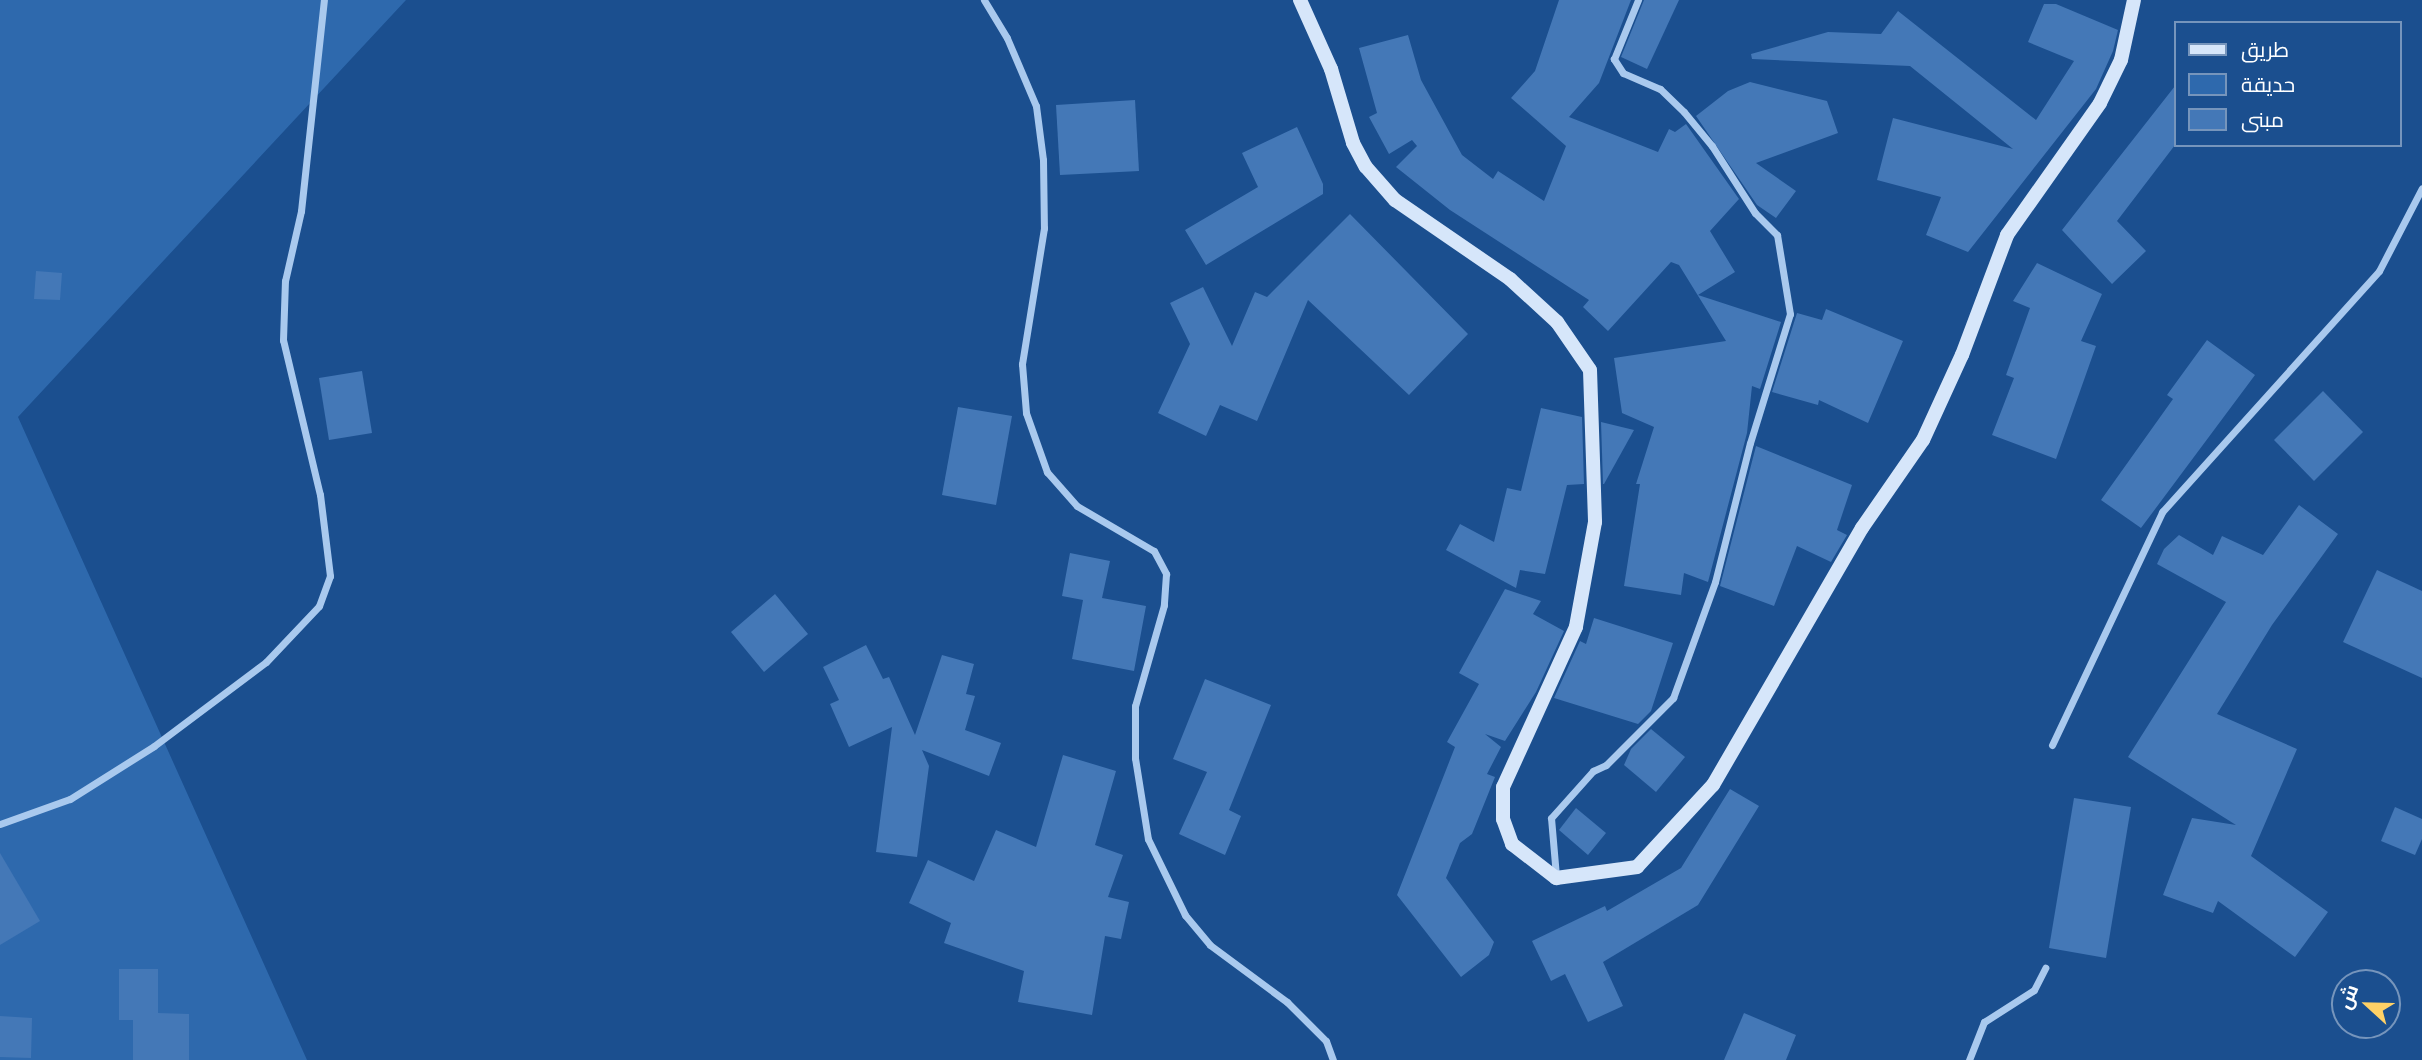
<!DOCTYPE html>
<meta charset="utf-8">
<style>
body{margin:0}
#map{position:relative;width:2422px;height:1060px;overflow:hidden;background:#1b4f8f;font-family:Arial,Cairo,sans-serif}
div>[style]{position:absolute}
.green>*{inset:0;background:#2e69ad}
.building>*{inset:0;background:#4478b7}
.street>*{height:7px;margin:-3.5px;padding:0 3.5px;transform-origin:3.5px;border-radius:3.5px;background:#a9c9ee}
.secondary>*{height:14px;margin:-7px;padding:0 7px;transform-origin:7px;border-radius:7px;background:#d6e6fa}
span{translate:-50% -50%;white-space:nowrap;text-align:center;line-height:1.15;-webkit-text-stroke:5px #1b4f8f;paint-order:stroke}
.legend{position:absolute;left:2174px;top:21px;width:228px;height:126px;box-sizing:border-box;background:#1b4f8f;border:2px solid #7695bc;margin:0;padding:9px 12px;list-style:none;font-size:21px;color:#fff}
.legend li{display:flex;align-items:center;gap:14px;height:35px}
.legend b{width:35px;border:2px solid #7695bc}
.north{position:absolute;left:2331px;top:969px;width:70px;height:70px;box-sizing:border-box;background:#1b4f8f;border:2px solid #7695bc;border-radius:50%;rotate:292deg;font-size:19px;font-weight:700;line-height:28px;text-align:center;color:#fff}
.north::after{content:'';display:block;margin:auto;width:24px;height:32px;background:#ffd166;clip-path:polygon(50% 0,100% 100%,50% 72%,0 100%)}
</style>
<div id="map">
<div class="green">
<div style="clip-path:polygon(0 0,406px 0,18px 417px,307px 1060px,0 1060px)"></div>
</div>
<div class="building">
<div style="clip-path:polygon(1559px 0,1631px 0,1599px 83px,1569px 117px,1658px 152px,1669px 129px,1675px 132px,1686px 124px,1739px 199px,1710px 231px,1735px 272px,1698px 295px,1781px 322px,1760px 389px,1752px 386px,1747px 433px,1708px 582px,1684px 573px,1681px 595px,1624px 586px,1640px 484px,1636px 484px,1654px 427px,1622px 413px,1614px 358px,1726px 341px,1679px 265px,1671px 262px,1608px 331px,1583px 307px,1589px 300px,1450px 210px,1396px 167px,1417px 146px,1412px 140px,1389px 154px,1369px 117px,1377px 113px,1359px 48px,1408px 35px,1421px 80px,1462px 155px,1493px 179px,1498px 171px,1544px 201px,1566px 146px,1511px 98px,1535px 71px)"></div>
<div style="clip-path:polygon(1644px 0,1679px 0,1647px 69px,1621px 57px)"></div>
<div style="clip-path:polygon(2044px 4px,2056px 4px,2118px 30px,2113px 51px,2096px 89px,1968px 252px,1926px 235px,1941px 197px,1877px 180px,1893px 118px,2013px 149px,1910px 66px,1752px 59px,1751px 54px,1828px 32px,1881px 34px,1898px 11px,2036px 120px,2074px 61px,2028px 42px)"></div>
<div style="clip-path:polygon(1750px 82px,1827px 101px,1838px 133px,1756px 163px,1796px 191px,1776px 218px,1757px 205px,1696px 116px,1728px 91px)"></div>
<div style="clip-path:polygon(2175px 86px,2175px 145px,2117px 221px,2146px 251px,2112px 284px,2062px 230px)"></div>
<div style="clip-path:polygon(1135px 100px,1139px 171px,1060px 175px,1056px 105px)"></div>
<div style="clip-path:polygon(1297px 127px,1323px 184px,1323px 194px,1206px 265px,1185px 230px,1258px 187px,1242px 153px)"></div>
<div style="clip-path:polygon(1350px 214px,1468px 334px,1409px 395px,1308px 300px,1257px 421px,1220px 405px,1206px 436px,1158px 413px,1190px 344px,1170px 303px,1203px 287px,1232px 346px,1255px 292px,1267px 297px)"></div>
<div style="clip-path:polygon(2037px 263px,2102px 294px,2081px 341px,2096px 346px,2056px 459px,1992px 435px,2014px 378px,2006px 375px,2030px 308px,2013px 301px)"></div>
<div style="clip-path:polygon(36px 271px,62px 273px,60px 300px,34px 299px)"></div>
<div style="clip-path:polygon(1826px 309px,1903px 341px,1868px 423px,1819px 400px,1818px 405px,1772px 392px,1797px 313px,1822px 320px)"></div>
<div style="clip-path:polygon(2207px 340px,2255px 375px,2141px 528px,2101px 500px,2173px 399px,2167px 395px)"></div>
<div style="clip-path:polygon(362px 371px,372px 433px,329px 440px,319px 378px)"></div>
<div style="clip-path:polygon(2323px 391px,2363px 432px,2314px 481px,2274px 440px)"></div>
<div style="clip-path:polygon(958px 407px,1012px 416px,996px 505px,942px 495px)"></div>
<div style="clip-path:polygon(1541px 408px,1582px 417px,1584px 484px,1567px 485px,1545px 574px,1520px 570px,1516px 588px,1446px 550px,1460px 524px,1494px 542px,1507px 488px,1521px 491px)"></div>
<div style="clip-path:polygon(1601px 422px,1634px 430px,1604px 484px,1603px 484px)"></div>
<div style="clip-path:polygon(1756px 446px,1852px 485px,1837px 530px,1847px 535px,1831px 562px,1797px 546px,1774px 606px,1720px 586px)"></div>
<div style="clip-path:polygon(2299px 505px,2338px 534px,2272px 625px,2217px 714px,2297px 749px,2251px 856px,2328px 912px,2295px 957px,2218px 901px,2213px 913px,2163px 895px,2192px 818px,2236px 825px,2128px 757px,2226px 602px,2157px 564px,2164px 549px,2179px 535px,2213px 555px,2222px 536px,2263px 555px)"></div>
<div style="clip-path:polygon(1070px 553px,1110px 561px,1102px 598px,1146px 606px,1134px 671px,1072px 659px,1083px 600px,1062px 596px)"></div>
<div style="clip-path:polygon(2377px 570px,2422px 591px,2422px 678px,2343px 642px)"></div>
<div style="clip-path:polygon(1505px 589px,1541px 601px,1533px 614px,1564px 631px,1536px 692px,1505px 741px,1485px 734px,1501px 747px,1487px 774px,1495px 777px,1472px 834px,1460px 843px,1446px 878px,1494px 942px,1489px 955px,1461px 977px,1397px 895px,1455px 747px,1447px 742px,1479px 684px,1459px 673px)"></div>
<div style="clip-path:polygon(775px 594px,808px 634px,764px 672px,731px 632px)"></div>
<div style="clip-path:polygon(1594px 618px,1673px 643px,1651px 711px,1638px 724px,1554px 698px,1580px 641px,1586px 644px)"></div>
<div style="clip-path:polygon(866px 645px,883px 679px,889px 677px,915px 735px,942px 655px,974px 664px,966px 694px,975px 696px,965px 730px,1001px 743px,989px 776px,922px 750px,929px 766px,917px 857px,876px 852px,892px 727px,849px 747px,830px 704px,839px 700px,823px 667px)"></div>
<div style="clip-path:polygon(1205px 679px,1271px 705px,1229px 810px,1241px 816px,1225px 855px,1179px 834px,1207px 772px,1173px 759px)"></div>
<div style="clip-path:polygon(1651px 729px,1685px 757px,1656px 792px,1624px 765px,1631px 749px)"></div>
<div style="clip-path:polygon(1063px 755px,1116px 771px,1095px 845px,1123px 855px,1108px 897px,1129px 902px,1121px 939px,1105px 936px,1092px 1015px,1018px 1002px,1024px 971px,944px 943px,951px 923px,909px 903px,928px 860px,974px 881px,996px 830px,1036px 847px)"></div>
<div style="clip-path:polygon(1730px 789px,1759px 806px,1698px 905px,1603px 962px,1623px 1006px,1588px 1022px,1565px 974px,1551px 981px,1532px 941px,1605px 906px,1607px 911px,1681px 868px)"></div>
<div style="clip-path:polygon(2074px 798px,2131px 807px,2106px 958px,2049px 948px)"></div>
<div style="clip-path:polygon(2395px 807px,2422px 819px,2422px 839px,2415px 855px,2381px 841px)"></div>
<div style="clip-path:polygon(1576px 808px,1606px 833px,1588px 855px,1559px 830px)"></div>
<div style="clip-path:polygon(0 853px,40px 921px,0 945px)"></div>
<div style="clip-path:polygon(119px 969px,158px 969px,158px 1013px,189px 1014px,189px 1060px,133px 1060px,133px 1020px,119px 1020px)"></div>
<div style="clip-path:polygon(1744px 1013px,1796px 1035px,1786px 1060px,1724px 1060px)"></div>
<div style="clip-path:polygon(0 1016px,32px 1018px,31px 1058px,0 1057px)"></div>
</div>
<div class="street">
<div style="left:984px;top:0;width:44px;rotate:58.8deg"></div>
<div style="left:1007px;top:38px;width:74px;rotate:66.9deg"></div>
<div style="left:1036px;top:106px;width:54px;rotate:82.6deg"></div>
<div style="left:1043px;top:160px;width:68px;rotate:89.2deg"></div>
<div style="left:1044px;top:228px;width:138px;rotate:99.2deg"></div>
<div style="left:1022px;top:364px;width:49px;rotate:85.3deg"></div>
<div style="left:1026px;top:413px;width:63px;rotate:70.4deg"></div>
<div style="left:1047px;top:472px;width:45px;rotate:48.6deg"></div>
<div style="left:1077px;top:506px;width:89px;rotate:30.3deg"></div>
<div style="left:1154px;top:551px;width:26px;rotate:62deg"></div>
<div style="left:1166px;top:574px;width:31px;rotate:94deg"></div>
<div style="left:1164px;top:605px;width:105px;rotate:106deg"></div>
<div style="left:1135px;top:706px;width:52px;rotate:90deg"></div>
<div style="left:1135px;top:758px;width:82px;rotate:80.9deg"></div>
<div style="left:1148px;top:839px;width:85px;rotate:64deg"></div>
<div style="left:1185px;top:915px;width:39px;rotate:50deg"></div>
<div style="left:1210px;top:945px;width:96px;rotate:36.5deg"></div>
<div style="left:1287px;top:1002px;width:55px;rotate:45deg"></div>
<div style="left:1326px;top:1041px;width:20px;rotate:70deg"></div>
<div style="left:2052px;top:745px;width:258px;rotate:-64.7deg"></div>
<div style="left:2162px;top:512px;width:324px;rotate:-48deg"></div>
<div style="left:2379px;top:271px;width:93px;rotate:-62.6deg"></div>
<div style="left:0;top:824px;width:74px;rotate:-19.7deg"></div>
<div style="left:70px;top:799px;width:99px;rotate:-32.2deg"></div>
<div style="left:154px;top:746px;width:140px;rotate:-36.9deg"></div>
<div style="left:266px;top:662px;width:77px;rotate:-46.6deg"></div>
<div style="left:319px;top:606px;width:32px;rotate:-70deg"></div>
<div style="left:330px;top:576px;width:82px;rotate:-97deg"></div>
<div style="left:320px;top:495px;width:159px;rotate:-103.4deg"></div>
<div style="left:283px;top:340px;width:59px;rotate:-88.1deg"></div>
<div style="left:285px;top:281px;width:72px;rotate:-77.1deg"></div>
<div style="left:301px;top:211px;width:212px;rotate:-83.8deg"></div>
<div style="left:1556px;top:876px;width:58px;rotate:-94.9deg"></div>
<div style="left:1551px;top:818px;width:63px;rotate:-48.2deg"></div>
<div style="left:1593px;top:771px;width:14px;rotate:-25deg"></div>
<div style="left:1606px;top:765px;width:95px;rotate:-45deg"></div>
<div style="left:1673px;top:698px;width:123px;rotate:-70.1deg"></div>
<div style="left:1715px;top:582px;width:143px;rotate:-75.9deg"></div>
<div style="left:1750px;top:443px;width:135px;rotate:-72.8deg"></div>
<div style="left:1790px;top:314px;width:80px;rotate:-99.3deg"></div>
<div style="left:1777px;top:235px;width:31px;rotate:-135deg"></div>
<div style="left:1755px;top:213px;width:80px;rotate:-122.7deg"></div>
<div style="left:1712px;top:146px;width:44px;rotate:-129.5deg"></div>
<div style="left:1684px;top:112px;width:33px;rotate:-136deg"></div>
<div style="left:1660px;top:89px;width:40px;rotate:-156.6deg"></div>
<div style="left:1623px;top:73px;width:17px;rotate:-123deg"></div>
<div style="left:1614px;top:59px;width:64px;rotate:-67.9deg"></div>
<div style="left:1969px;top:1060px;width:41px;rotate:-68.5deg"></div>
<div style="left:1984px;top:1022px;width:59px;rotate:-32.6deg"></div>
<div style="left:2034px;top:990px;width:25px;rotate:-63deg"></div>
</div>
<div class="secondary">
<div style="left:1300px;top:0;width:76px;rotate:65.8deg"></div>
<div style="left:1331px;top:69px;width:77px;rotate:73.4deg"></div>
<div style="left:1353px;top:143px;width:27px;rotate:62deg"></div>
<div style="left:1366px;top:167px;width:44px;rotate:48.7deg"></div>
<div style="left:1395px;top:200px;width:140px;rotate:34.5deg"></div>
<div style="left:1510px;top:279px;width:64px;rotate:42.5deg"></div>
<div style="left:1557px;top:322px;width:58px;rotate:55.5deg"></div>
<div style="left:1590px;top:370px;width:152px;rotate:88.1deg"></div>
<div style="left:1595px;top:522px;width:107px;rotate:100.3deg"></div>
<div style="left:1576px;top:627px;width:176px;rotate:114.5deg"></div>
<div style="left:1503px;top:787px;width:32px;rotate:90deg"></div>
<div style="left:1503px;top:819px;width:27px;rotate:70deg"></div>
<div style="left:1512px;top:844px;width:56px;rotate:37.7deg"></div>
<div style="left:1556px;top:878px;width:82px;rotate:-7.7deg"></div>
<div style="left:1637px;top:867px;width:112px;rotate:-47.2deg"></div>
<div style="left:1713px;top:785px;width:297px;rotate:-59.9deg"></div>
<div style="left:1862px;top:528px;width:107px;rotate:-55.3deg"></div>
<div style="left:1923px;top:440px;width:94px;rotate:-65.4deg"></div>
<div style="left:1962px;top:355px;width:128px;rotate:-69.4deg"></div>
<div style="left:2007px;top:235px;width:161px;rotate:-54.8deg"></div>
<div style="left:2100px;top:103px;width:48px;rotate:-64deg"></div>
<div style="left:2121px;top:60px;width:61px;rotate:-77.8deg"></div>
</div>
<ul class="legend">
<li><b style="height:9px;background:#d6e6fa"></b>طريق</li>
<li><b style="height:19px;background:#2e69ad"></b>حديقة</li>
<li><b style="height:19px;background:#4478b7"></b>مبنى</li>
</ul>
<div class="north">ش</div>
</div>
